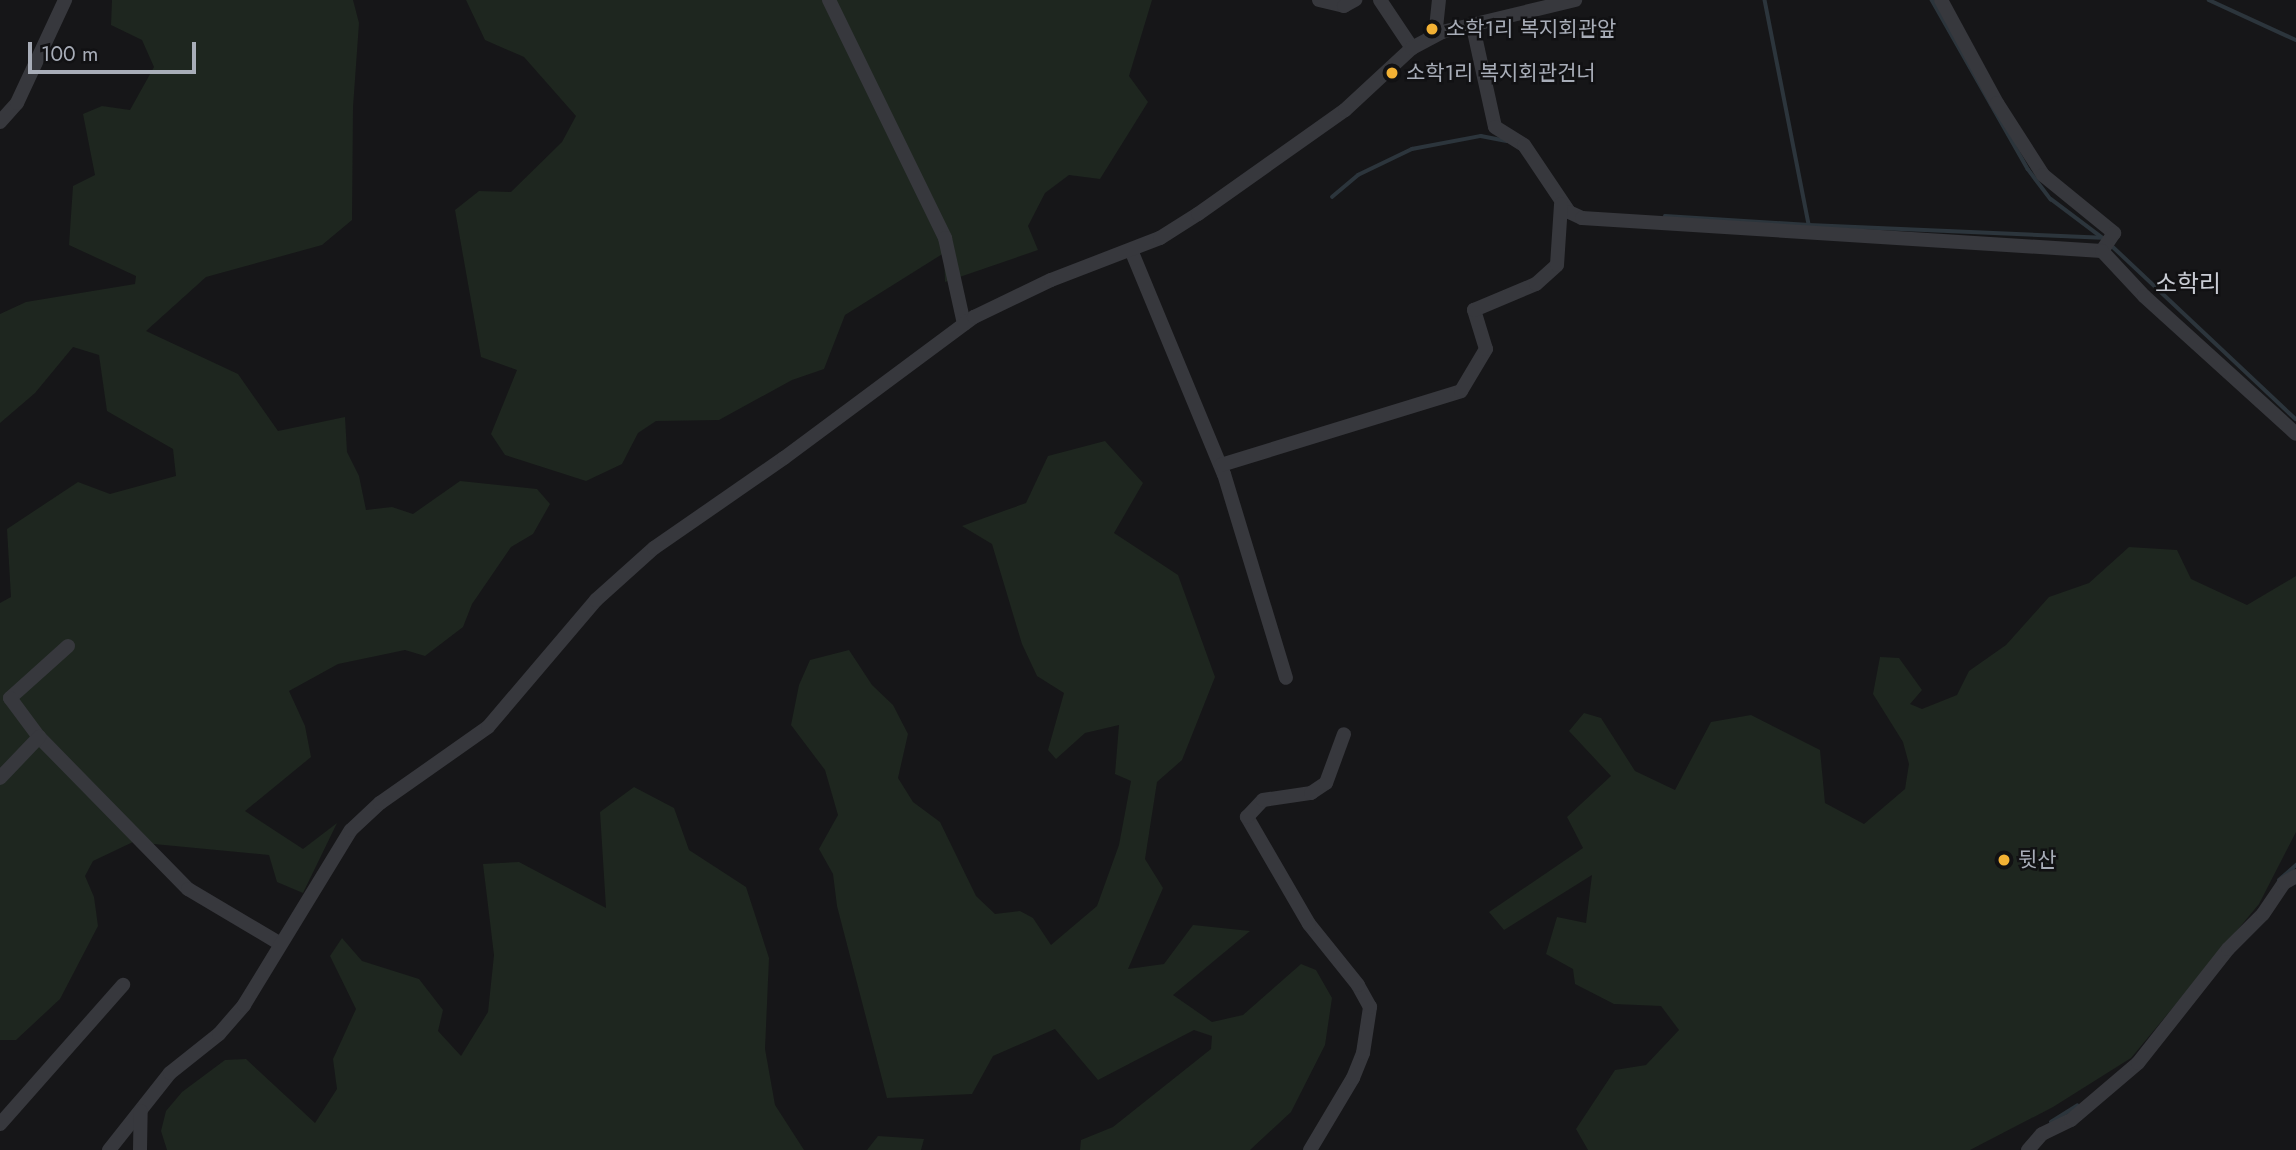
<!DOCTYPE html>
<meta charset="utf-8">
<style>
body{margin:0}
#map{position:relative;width:2296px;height:1150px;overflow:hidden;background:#161618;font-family:Jost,"Noto Sans KR",sans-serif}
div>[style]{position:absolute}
.green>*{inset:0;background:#1e261f}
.stream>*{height:3.5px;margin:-1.75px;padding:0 1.75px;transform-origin:1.75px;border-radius:1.75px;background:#2c353c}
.minor>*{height:14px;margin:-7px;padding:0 7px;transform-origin:7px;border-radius:7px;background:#37383d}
.dots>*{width:19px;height:19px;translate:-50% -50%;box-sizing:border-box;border:4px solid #111113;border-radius:50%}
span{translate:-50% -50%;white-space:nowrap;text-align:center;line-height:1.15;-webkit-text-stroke:5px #111113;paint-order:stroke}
.poi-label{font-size:21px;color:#a8adb8}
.left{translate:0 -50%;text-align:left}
.quarter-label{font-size:24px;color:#c9ccd4}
.scale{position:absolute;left:28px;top:42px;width:168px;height:32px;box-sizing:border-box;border:4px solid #a8adb8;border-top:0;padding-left:9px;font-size:21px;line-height:24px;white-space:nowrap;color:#a8adb8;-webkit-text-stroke:5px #111113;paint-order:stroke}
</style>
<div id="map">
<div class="green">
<div style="clip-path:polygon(112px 0,353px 0,359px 23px,353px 107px,352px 220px,322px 245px,206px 277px,146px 331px,238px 374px,278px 431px,345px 417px,347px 452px,359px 476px,366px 510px,392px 507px,413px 514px,460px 481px,537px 489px,550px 504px,533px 534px,511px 547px,472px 604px,463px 627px,425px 656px,405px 650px,338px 664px,289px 691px,305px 726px,311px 757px,245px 811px,303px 849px,337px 823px,303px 893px,277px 882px,269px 855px,133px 842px,93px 861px,85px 876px,94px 897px,98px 926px,60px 999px,16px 1040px,0 1040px,0 603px,11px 597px,7px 529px,78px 482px,110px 494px,176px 476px,173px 449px,107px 411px,99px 355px,73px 347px,35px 393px,0 423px,0 314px,26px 302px,135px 284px,136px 276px,69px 245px,73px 186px,95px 175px,83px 114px,102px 106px,130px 110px,154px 67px,142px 40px,111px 25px)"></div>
<div style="clip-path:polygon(466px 0,1152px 0,1129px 76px,1148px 102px,1100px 179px,1069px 175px,1045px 193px,1028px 226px,1038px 250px,945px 282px,944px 253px,845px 315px,824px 369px,792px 380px,719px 420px,656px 421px,638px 433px,622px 464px,586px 481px,505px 455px,491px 434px,517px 370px,481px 357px,455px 210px,479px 191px,511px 192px,562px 142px,576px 116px,524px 57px,485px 40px)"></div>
<div style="clip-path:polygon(1105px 441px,1143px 483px,1114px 533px,1178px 575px,1215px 677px,1182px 760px,1157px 782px,1145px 859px,1163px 888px,1128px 969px,1164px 964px,1193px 925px,1250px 931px,1173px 995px,1212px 1022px,1243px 1015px,1301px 964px,1316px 970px,1332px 998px,1325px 1045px,1291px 1112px,1250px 1150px,1080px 1150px,1081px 1140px,1113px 1127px,1211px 1049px,1212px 1036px,1194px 1030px,1098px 1080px,1055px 1029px,993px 1056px,972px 1094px,887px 1098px,837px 906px,833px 874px,819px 849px,838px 815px,825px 770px,791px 725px,799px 685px,810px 660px,849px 650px,872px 685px,893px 705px,908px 734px,898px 778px,913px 802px,940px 822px,976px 896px,995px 914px,1020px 911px,1033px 918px,1051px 945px,1097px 906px,1119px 845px,1131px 781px,1115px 774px,1119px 725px,1085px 733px,1056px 759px,1048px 750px,1064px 693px,1037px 676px,1022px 644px,992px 544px,962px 526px,1026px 503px,1048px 456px)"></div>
<div style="clip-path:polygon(2129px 547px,2177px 550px,2191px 579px,2247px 605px,2296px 576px,2296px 832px,2259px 904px,2131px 1058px,2053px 1107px,1970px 1150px,1588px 1150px,1576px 1129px,1615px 1070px,1646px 1065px,1679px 1030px,1661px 1006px,1614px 1004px,1575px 984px,1573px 969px,1546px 954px,1557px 917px,1586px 923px,1592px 875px,1504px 930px,1489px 912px,1583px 848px,1567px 817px,1611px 776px,1569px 731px,1584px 713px,1601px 718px,1635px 771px,1675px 790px,1711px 722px,1751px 715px,1820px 750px,1825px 803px,1864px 824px,1905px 789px,1909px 764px,1903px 742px,1873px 694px,1880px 657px,1899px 658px,1922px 690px,1910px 704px,1922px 709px,1957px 695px,1969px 671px,2006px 645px,2049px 597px,2089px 583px)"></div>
<div style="clip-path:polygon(634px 787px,674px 808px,689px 850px,746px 887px,769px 958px,765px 1049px,775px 1105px,804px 1150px,167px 1150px,161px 1131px,166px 1111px,182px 1092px,225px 1060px,246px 1059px,315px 1123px,337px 1089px,333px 1059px,356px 1009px,330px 956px,342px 938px,362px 961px,419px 979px,443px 1010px,438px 1031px,461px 1056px,488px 1012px,494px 955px,483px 864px,519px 862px,606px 908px,600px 812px)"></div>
<div style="clip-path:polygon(878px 1136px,924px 1139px,921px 1150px,867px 1150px)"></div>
</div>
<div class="stream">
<div style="left:1765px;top:0;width:229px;rotate:78.9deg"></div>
<div style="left:1809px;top:225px;width:293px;rotate:2.5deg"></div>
<div style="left:1932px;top:0;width:194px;rotate:60.4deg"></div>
<div style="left:2028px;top:169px;width:38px;rotate:53deg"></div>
<div style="left:2051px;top:199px;width:66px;rotate:37deg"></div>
<div style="left:2209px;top:0;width:96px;rotate:24.7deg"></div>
<div style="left:1332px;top:197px;width:34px;rotate:-40deg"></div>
<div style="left:1358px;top:175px;width:60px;rotate:-25.7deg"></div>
<div style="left:1412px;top:149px;width:70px;rotate:-10.7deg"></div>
<div style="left:1481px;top:136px;width:26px;rotate:11deg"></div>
<div style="left:1665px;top:216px;width:144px;rotate:3.6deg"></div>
<div style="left:2110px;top:244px;width:255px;rotate:43.3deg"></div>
<div style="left:2279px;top:880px;width:23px;rotate:-41deg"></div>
<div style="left:2051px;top:1122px;width:31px;rotate:-32deg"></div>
</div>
<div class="minor">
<div style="left:829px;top:0;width:265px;rotate:64deg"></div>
<div style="left:945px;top:238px;width:88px;rotate:77.5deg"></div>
<div style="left:1319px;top:0;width:26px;rotate:13deg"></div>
<div style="left:1344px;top:6px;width:13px;rotate:-29deg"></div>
<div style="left:1380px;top:0;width:58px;rotate:56.3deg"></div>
<div style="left:1941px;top:0;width:117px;rotate:61.5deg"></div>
<div style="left:1997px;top:103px;width:85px;rotate:57.4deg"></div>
<div style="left:2043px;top:175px;width:92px;rotate:39.2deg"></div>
<div style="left:2114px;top:233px;width:22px;rotate:124deg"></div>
<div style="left:1473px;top:27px;width:102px;rotate:77.6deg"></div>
<div style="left:1495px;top:127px;width:34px;rotate:32deg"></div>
<div style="left:1524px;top:145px;width:81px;rotate:56.1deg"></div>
<div style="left:1569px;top:212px;width:14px;rotate:25deg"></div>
<div style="left:1582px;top:218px;width:521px;rotate:3.63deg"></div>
<div style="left:2102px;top:251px;width:62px;rotate:47deg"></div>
<div style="left:2144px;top:296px;width:205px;rotate:42.2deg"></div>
<div style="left:1429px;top:38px;width:12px;rotate:-55deg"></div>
<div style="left:1436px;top:28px;width:28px;rotate:-84deg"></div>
<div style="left:0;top:122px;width:25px;rotate:-48deg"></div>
<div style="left:17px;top:103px;width:114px;rotate:-65deg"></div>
<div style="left:1131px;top:250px;width:243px;rotate:67.5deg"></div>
<div style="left:1224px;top:474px;width:213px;rotate:73.1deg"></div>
<div style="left:1221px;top:465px;width:251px;rotate:-17.1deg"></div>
<div style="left:1461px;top:391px;width:49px;rotate:-59.2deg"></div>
<div style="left:1486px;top:349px;width:41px;rotate:-107.1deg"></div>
<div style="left:1474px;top:310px;width:67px;rotate:-22.8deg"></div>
<div style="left:1536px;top:284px;width:28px;rotate:-42deg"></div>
<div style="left:1557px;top:265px;width:61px;rotate:-86.2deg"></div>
<div style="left:68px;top:646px;width:78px;rotate:138.1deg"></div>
<div style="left:10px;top:698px;width:49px;rotate:53.4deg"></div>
<div style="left:39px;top:737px;width:213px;rotate:45.6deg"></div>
<div style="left:188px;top:889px;width:106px;rotate:30.7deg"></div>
<div style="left:0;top:778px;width:57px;rotate:-46.4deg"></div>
<div style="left:0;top:1124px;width:186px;rotate:-48.5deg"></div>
<div style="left:109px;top:1150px;width:98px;rotate:-51.6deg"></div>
<div style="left:170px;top:1073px;width:63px;rotate:-38.5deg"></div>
<div style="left:219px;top:1034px;width:38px;rotate:-49deg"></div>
<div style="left:244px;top:1005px;width:205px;rotate:-58.6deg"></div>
<div style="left:351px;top:830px;width:40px;rotate:-43deg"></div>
<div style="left:380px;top:803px;width:132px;rotate:-35.1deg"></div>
<div style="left:488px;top:727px;width:167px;rotate:-49.6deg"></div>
<div style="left:596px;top:600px;width:78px;rotate:-41.9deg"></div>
<div style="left:654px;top:548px;width:158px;rotate:-34.7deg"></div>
<div style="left:784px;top:458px;width:237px;rotate:-36.6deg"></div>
<div style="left:974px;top:317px;width:85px;rotate:-25.7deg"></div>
<div style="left:1051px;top:280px;width:117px;rotate:-21.1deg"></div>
<div style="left:1160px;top:238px;width:45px;rotate:-32.3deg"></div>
<div style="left:1198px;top:214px;width:180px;rotate:-35.3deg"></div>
<div style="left:1345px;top:110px;width:91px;rotate:-42.8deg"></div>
<div style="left:1412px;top:48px;width:34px;rotate:-28deg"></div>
<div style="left:1442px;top:32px;width:137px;rotate:-13.5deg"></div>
<div style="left:140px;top:1150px;width:39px;rotate:-89deg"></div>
<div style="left:1310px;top:1150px;width:84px;rotate:-59.2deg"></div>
<div style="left:1353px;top:1078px;width:27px;rotate:-68deg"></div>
<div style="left:1363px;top:1053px;width:47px;rotate:-81.3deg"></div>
<div style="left:1370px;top:1007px;width:25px;rotate:-119deg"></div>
<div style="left:1358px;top:985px;width:78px;rotate:-128.8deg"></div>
<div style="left:1309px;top:924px;width:124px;rotate:-120.1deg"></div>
<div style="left:1247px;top:817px;width:23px;rotate:-47deg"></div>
<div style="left:1263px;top:800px;width:49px;rotate:-8.3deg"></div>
<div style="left:1311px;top:793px;width:18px;rotate:-34deg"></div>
<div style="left:1326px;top:783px;width:52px;rotate:-69.8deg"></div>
<div style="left:2028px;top:1150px;width:21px;rotate:-49deg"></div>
<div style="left:2042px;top:1134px;width:32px;rotate:-26deg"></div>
<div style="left:2071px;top:1120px;width:88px;rotate:-40.4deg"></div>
<div style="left:2138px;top:1063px;width:145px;rotate:-51.7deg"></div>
<div style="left:2228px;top:949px;width:49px;rotate:-45deg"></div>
<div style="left:2263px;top:914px;width:37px;rotate:-56deg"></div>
<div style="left:2284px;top:883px;width:14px;rotate:-30deg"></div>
</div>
<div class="dots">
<div style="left:1432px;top:29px;background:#f2b134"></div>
<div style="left:1392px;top:73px;background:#f2b134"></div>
<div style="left:2004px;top:860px;background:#f2b134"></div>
</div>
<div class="poi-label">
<span class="left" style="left:1446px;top:29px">소학1리 복지회관앞</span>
<span class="left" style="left:1406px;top:73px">소학1리 복지회관건너</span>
<span class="left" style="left:2018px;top:860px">뒷산</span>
</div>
<div class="quarter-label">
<span style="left:2188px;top:284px">소학리</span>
</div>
<div class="scale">100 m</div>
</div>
